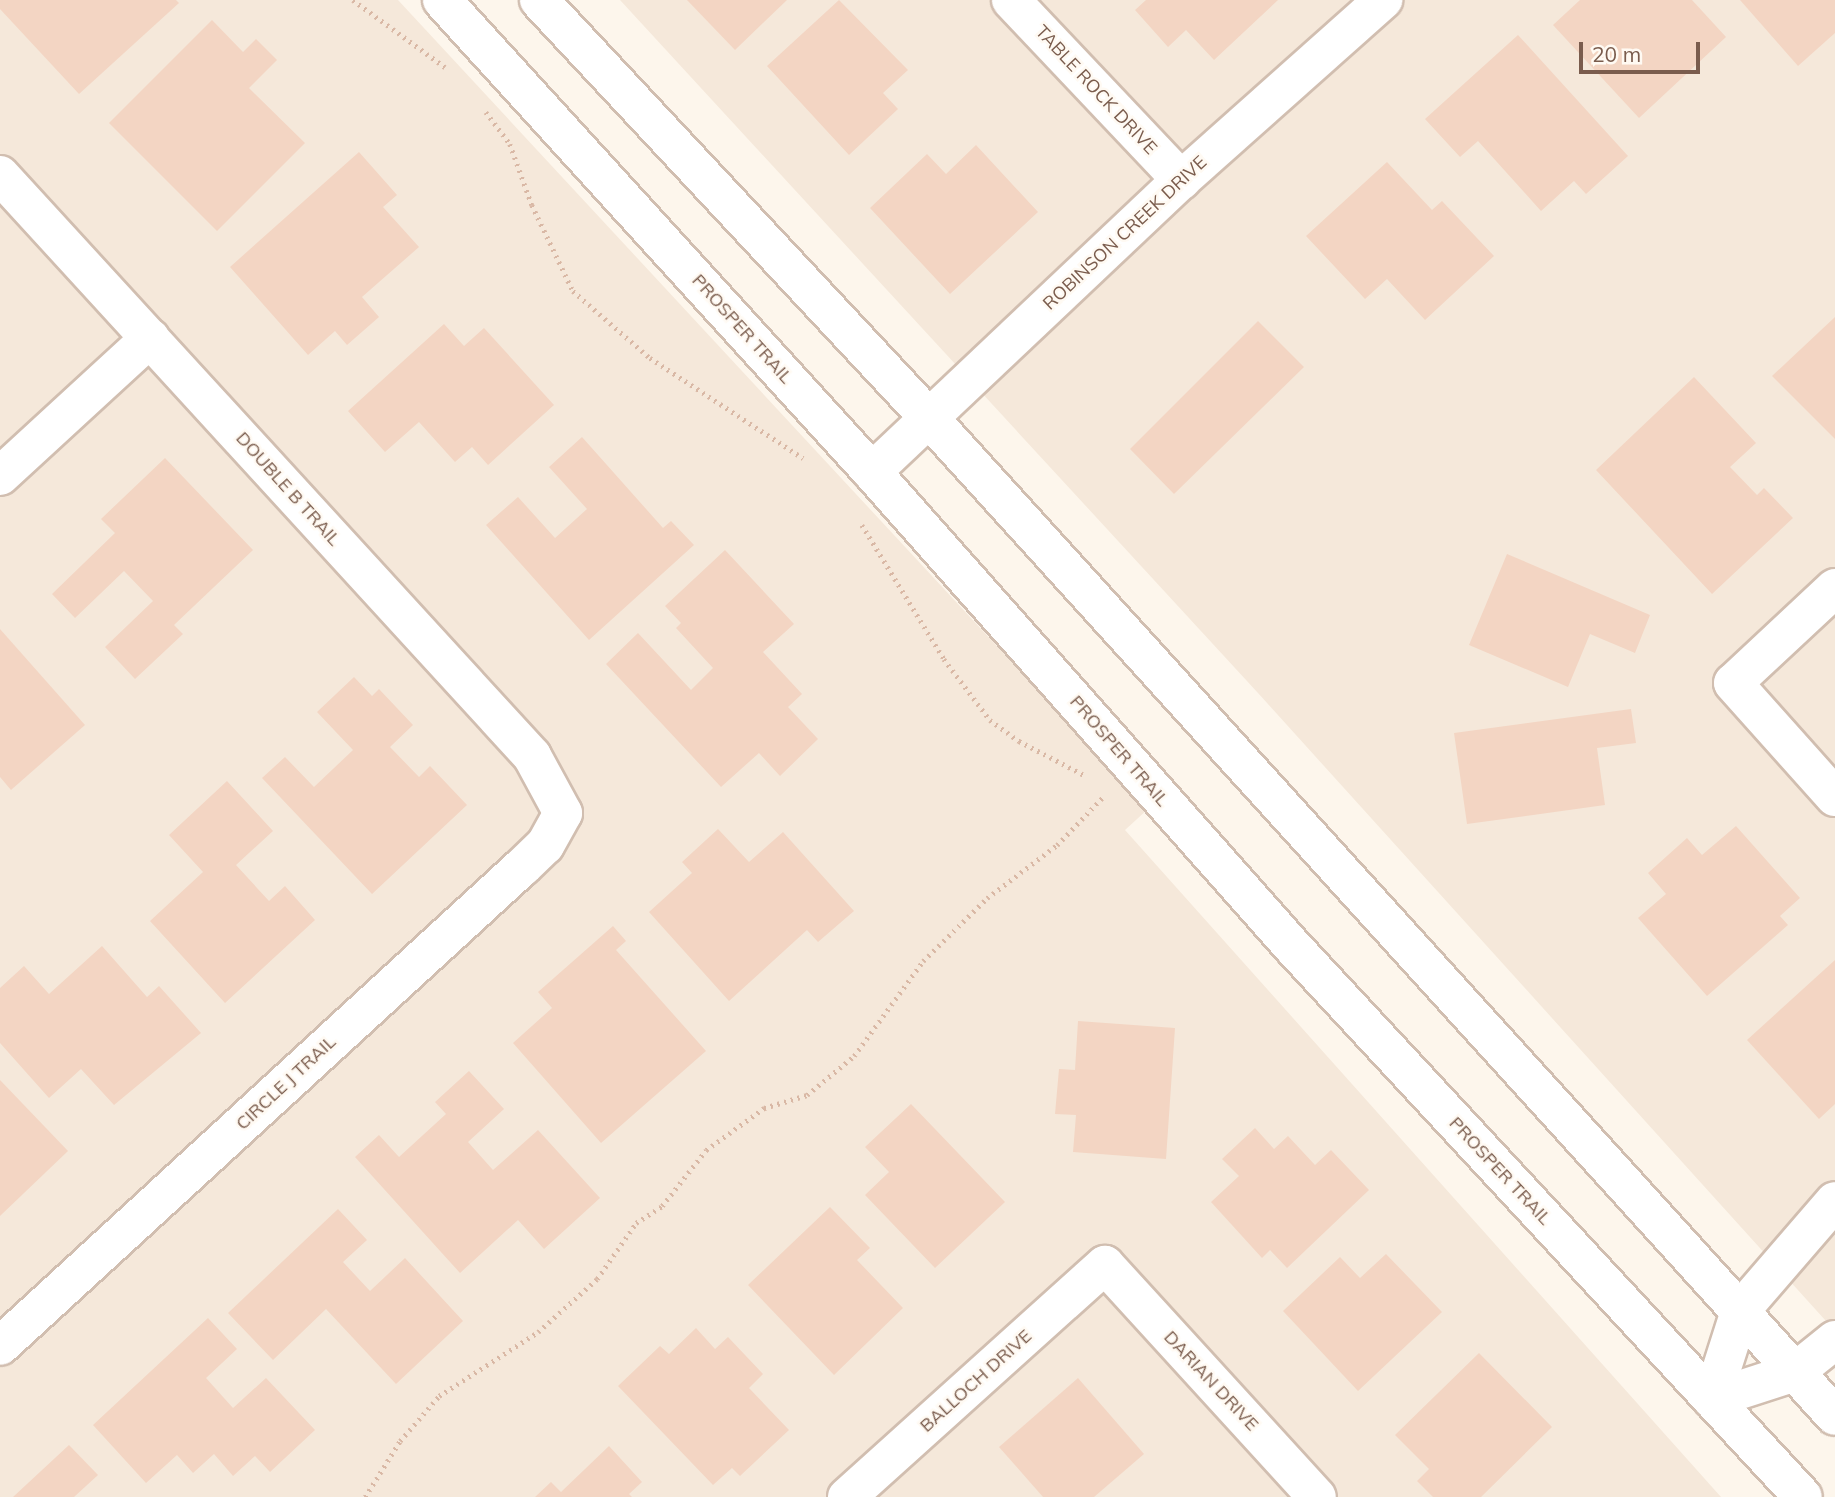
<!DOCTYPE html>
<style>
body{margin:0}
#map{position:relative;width:1835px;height:1497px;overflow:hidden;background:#fdf6ec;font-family:Mulish,sans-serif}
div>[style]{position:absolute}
.residential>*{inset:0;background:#f5e8da}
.building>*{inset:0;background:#f3d5c3}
.path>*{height:4.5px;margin-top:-2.25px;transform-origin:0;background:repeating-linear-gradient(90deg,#d9b8a5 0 2px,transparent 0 7px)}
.roads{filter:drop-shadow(2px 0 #d1beb0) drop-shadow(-2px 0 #d1beb0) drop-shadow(0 2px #d1beb0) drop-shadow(0 -2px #d1beb0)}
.street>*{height:38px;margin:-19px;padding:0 19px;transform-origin:19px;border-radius:19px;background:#fff}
.secondary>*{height:38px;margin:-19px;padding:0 19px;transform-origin:19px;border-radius:19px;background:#fff}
span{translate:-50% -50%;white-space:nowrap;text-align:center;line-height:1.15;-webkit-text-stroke:5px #fffaf3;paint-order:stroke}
.street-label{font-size:18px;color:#7a5c4d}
.scale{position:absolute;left:1579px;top:42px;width:121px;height:32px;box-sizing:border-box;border:4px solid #7a5c4d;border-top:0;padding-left:9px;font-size:21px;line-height:24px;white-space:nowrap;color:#7a5c4d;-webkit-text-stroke:5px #fffaf3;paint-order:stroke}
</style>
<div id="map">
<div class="residential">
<div style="clip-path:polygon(0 0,398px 0,1148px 809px,1125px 830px,1721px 1497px,0 1497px)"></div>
<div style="clip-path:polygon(620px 0,1835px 0,1835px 1331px,1258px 693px)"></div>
</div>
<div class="building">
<div style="clip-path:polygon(0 0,176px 0,179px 3px,79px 94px,0 9px)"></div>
<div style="clip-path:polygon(687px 0,787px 0,735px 50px)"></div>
<div style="clip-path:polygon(839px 0,908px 70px,883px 93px,898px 109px,849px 155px,767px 66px)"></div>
<div style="clip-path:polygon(1146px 0,1278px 0,1214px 60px,1186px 30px,1168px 47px,1135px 10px)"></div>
<div style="clip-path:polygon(1580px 0,1692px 0,1726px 37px,1639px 118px,1553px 25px)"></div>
<div style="clip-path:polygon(1740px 0,1835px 0,1835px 33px,1798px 66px)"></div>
<div style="clip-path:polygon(212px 20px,243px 52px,256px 39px,277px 60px,249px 88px,305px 143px,217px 231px,109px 123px)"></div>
<div style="clip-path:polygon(1518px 35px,1628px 156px,1586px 194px,1574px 181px,1541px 211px,1478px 141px,1460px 157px,1425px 119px)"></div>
<div style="clip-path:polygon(976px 145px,1038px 212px,950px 294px,870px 208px,927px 154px,946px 174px)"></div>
<div style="clip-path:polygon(359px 152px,397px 195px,383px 207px,419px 247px,362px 297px,379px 317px,347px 345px,335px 331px,308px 355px,230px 267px)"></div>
<div style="clip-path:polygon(1387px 162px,1432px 210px,1442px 201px,1494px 256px,1425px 320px,1387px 279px,1365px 299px,1306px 236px)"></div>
<div style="clip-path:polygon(1835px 317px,1835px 439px,1772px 376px)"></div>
<div style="clip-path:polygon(1258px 321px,1304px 367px,1174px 494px,1130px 449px)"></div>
<div style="clip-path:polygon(444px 324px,464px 346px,484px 328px,554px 405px,488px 465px,472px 447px,455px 462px,419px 422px,385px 452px,348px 411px)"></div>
<div style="clip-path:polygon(1694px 377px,1756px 443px,1730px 467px,1757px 495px,1764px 488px,1793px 518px,1712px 594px,1596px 470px)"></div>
<div style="clip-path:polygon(582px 437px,663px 528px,671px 521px,694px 545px,589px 640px,486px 525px,518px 497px,555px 538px,587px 509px,549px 467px)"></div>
<div style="clip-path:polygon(165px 458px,253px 550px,174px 625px,183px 634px,135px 679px,105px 647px,153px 601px,124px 571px,75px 618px,52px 594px,115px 533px,101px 519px)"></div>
<div style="clip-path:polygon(725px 550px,794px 624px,763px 652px,802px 694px,788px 707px,818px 739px,780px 776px,759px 753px,721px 787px,606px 664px,638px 633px,691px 690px,713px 668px,676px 628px,681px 623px,665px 606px)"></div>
<div style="clip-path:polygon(1507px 554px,1650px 615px,1635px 653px,1590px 634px,1568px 687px,1469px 645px)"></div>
<div style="clip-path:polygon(0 629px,85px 725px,11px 790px,0 777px)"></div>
<div style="clip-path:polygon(354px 677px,372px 696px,379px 689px,413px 725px,390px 747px,419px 777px,430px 766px,467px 805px,372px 894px,262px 778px,285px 757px,314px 787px,353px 750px,317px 712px)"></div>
<div style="clip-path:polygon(1631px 709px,1636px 743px,1597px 748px,1605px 805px,1467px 824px,1454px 733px)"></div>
<div style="clip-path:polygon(227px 781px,273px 831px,236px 865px,269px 901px,285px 886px,315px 920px,225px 1003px,150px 921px,203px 872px,169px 835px)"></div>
<div style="clip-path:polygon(1736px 826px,1800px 898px,1780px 916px,1788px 925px,1707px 996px,1638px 918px,1666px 894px,1648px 873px,1687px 838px,1702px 855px)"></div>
<div style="clip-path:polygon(718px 829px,749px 862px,783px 832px,854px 911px,818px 942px,807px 930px,729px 1001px,649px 912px,692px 873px,682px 862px)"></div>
<div style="clip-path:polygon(613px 926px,626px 941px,616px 950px,706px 1051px,601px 1143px,513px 1043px,552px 1008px,538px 992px)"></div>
<div style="clip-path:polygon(102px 946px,147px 997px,159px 986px,201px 1033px,114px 1105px,81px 1069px,49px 1098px,0 1043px,0 988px,24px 966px,49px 994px)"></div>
<div style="clip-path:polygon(1835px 960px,1835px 1104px,1819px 1119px,1747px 1040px)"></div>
<div style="clip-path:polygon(1078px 1021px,1175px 1028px,1166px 1159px,1073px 1152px,1076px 1115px,1055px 1114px,1059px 1069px,1075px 1070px)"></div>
<div style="clip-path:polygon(469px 1071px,504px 1109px,468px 1142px,493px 1170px,538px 1130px,600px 1198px,544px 1249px,518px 1220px,460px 1273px,355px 1157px,379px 1135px,399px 1157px,446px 1114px,435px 1102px)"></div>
<div style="clip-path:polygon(0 1080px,68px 1151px,0 1216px)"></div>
<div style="clip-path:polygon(911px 1104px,1005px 1202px,935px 1268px,865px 1195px,889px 1172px,865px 1147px)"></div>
<div style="clip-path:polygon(1255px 1128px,1274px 1149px,1288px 1136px,1315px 1165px,1331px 1150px,1369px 1190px,1287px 1268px,1270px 1250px,1262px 1258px,1211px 1202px,1239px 1176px,1222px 1159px)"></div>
<div style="clip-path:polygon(830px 1207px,870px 1248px,857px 1260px,903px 1308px,834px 1375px,748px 1285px)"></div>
<div style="clip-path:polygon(338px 1209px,367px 1240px,343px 1262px,370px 1291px,405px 1258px,463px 1321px,396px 1384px,326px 1309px,273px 1360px,228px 1313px)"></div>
<div style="clip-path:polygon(1386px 1254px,1442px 1312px,1358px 1391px,1283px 1311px,1340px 1257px,1360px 1278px)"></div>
<div style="clip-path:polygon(208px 1318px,237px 1349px,206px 1378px,233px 1408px,266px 1378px,315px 1430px,270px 1472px,255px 1456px,233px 1476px,214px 1454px,193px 1473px,177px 1455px,146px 1483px,93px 1425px)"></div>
<div style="clip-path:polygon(696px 1328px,715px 1349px,728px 1337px,763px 1374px,749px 1388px,789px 1430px,740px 1476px,732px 1468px,713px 1485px,618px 1386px,660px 1346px,669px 1354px)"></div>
<div style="clip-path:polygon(1479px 1353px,1552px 1427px,1481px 1497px,1433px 1497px,1417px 1481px,1429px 1469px,1395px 1435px)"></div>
<div style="clip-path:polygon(1078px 1378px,1144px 1454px,1094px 1497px,1043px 1497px,999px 1447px)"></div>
<div style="clip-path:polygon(69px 1445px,98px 1475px,74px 1497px,13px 1497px)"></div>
<div style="clip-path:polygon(609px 1446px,642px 1482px,629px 1494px,632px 1497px,535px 1497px,551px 1482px,561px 1492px)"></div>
</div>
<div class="path">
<div style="left:353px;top:0;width:114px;rotate:36.1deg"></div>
<div style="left:486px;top:112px;width:40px;rotate:53deg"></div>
<div style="left:510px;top:144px;width:65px;rotate:70.2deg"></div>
<div style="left:532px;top:205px;width:95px;rotate:64.5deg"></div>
<div style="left:573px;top:291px;width:102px;rotate:41deg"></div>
<div style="left:650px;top:358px;width:183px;rotate:33.2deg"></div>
<div style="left:862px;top:525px;width:157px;rotate:58.5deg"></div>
<div style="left:944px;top:659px;width:76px;rotate:53deg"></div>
<div style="left:990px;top:720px;width:36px;rotate:36deg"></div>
<div style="left:1019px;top:741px;width:76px;rotate:27.6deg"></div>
<div style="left:365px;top:1497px;width:66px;rotate:-58deg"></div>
<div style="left:400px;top:1441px;width:60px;rotate:-49.1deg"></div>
<div style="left:439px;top:1396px;width:118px;rotate:-32.9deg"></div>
<div style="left:538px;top:1332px;width:79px;rotate:-41.9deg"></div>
<div style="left:597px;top:1279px;width:68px;rotate:-55.1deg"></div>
<div style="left:636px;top:1223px;width:31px;rotate:-33deg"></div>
<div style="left:662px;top:1206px;width:71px;rotate:-51.8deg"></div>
<div style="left:706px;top:1150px;width:72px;rotate:-35.9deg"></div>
<div style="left:764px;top:1108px;width:45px;rotate:-16.8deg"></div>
<div style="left:807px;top:1095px;width:61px;rotate:-39.7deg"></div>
<div style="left:854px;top:1056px;width:117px;rotate:-54deg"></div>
<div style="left:923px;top:961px;width:90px;rotate:-44.5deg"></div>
<div style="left:987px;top:898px;width:88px;rotate:-37.1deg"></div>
<div style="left:1057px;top:845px;width:69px;rotate:-46.2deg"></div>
</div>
<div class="roads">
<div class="street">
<div style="left:1011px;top:0;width:248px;rotate:46.6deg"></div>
<div style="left:0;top:175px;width:788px;rotate:47.52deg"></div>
<div style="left:532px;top:756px;width:65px;rotate:61.5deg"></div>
<div style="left:563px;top:813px;width:37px;rotate:119deg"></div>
<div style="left:545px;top:845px;width:32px;rotate:136deg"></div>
<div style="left:522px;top:867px;width:708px;rotate:137.46deg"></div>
<div style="left:872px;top:472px;width:425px;rotate:-43.4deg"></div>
<div style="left:1181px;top:180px;width:271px;rotate:-41.7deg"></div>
<div style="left:0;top:476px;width:204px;rotate:-42.6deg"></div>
<div style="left:1835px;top:588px;width:139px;rotate:137deg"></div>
<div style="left:1733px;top:683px;width:153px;rotate:48.2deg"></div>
<div style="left:1712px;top:1399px;width:92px;rotate:-72.3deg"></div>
<div style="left:1740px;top:1311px;width:145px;rotate:-49.2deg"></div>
<div style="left:1712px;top:1399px;width:87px;rotate:-18deg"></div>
<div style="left:1795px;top:1372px;width:51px;rotate:-38.7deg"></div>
<div style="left:847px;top:1497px;width:347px;rotate:-42deg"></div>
<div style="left:1105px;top:1265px;width:314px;rotate:47.6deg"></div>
</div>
<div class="secondary">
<div style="left:442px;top:0;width:639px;rotate:47.67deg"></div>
<div style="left:872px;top:472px;width:633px;rotate:48.46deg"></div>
<div style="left:1292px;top:946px;width:751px;rotate:47.16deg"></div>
<div style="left:539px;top:0;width:573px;rotate:46.98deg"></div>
<div style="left:930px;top:419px;width:1346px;rotate:47.77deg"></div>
</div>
</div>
<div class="street-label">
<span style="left:1096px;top:90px;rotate:47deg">TABLE ROCK DRIVE</span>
<span style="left:1125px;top:233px;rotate:-43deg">ROBINSON CREEK DRIVE</span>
<span style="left:742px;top:329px;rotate:48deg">PROSPER TRAIL</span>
<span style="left:288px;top:489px;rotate:48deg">DOUBLE B TRAIL</span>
<span style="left:1119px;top:751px;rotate:49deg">PROSPER TRAIL</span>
<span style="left:286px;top:1083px;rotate:-43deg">CIRCLE J TRAIL</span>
<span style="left:1500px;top:1171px;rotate:47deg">PROSPER TRAIL</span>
<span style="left:976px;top:1381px;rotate:-42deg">BALLOCH DRIVE</span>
<span style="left:1211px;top:1381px;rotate:47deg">DARIAN DRIVE</span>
</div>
<div class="scale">20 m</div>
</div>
